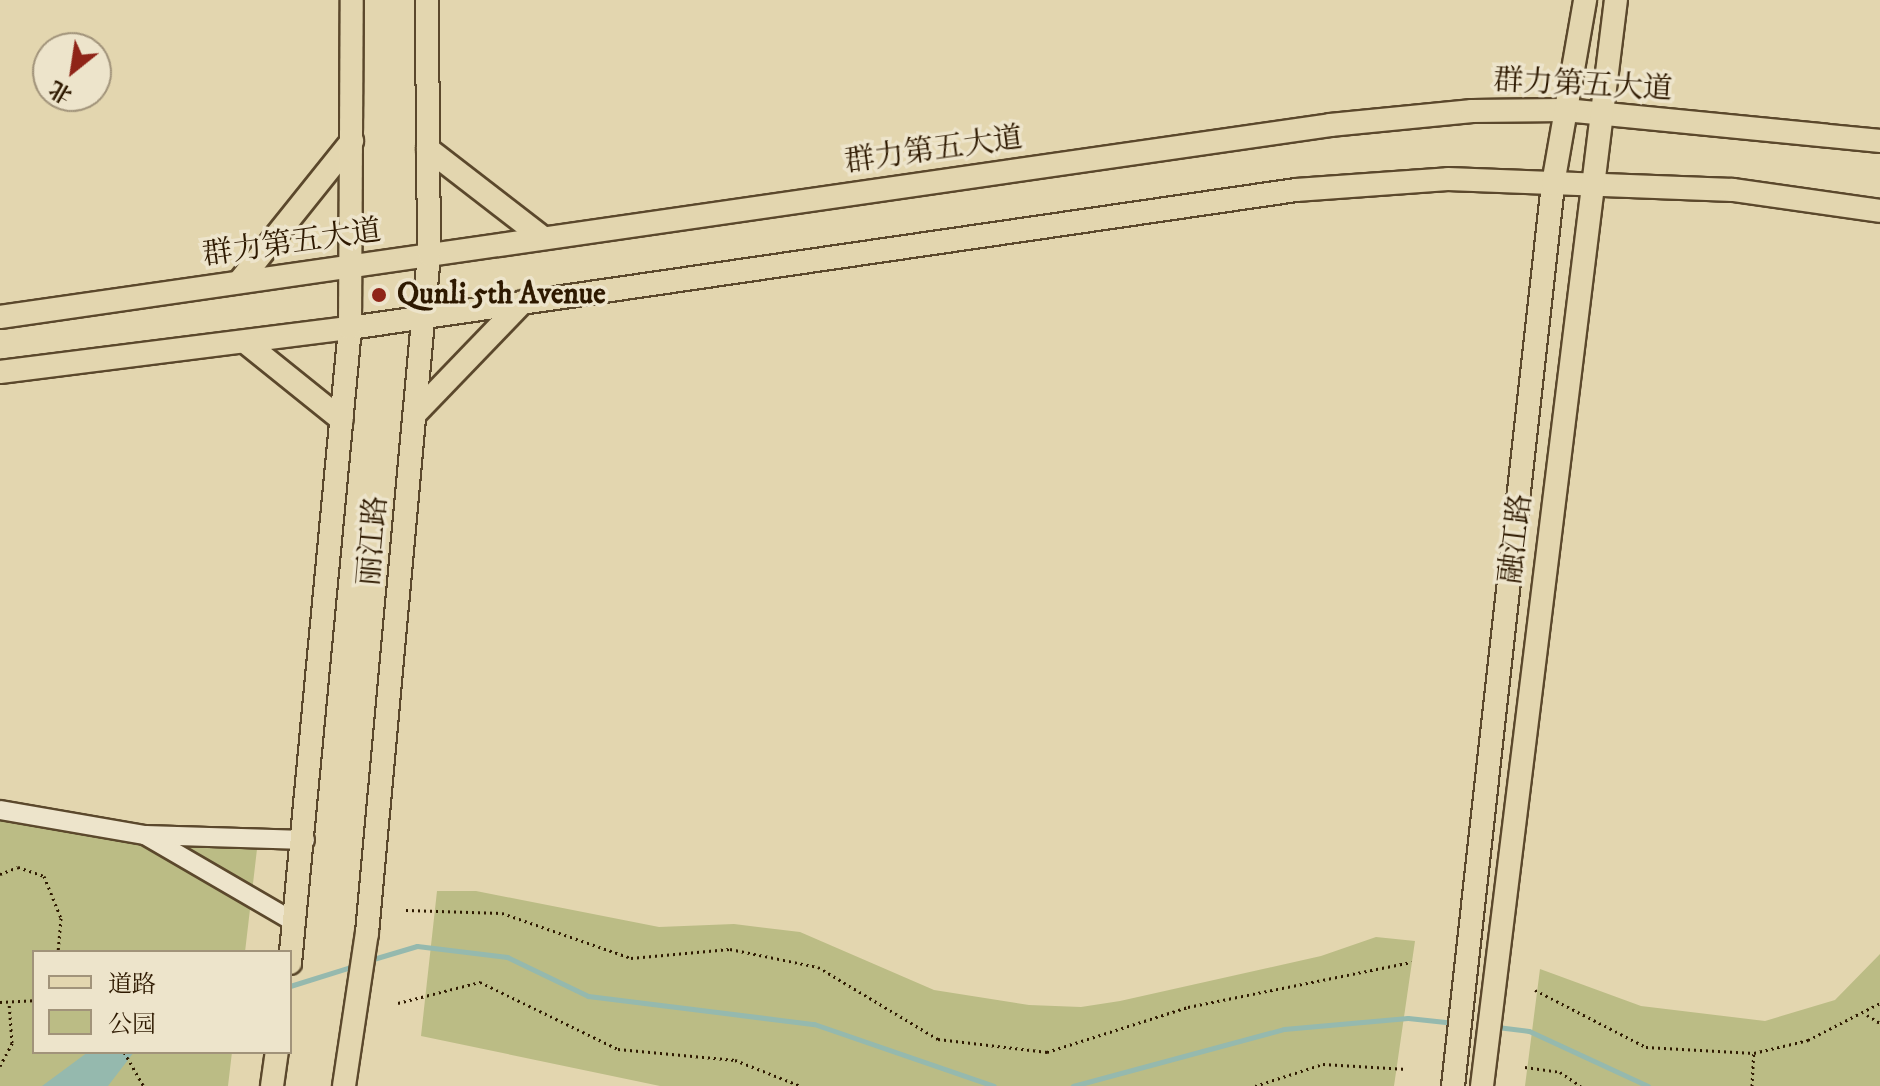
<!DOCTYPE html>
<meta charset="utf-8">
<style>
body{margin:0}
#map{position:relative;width:1880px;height:1086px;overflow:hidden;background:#e3d6af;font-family:"IM FELL DW Pica","Noto Serif SC",serif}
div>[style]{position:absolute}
.green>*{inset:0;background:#bbbc85}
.water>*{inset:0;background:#95b9ae}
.stream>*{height:5px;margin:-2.5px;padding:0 2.5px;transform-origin:2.5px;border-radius:2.5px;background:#95b9ae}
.path>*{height:3px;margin-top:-1.5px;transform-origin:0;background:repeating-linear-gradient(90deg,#2e1900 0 2px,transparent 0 6px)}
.roads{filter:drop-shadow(2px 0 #5b482c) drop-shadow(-2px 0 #5b482c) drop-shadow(0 2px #5b482c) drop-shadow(0 -2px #5b482c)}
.minor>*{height:18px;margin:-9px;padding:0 9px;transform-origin:9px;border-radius:9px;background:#ede4cb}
.major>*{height:22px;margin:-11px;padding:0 11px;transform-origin:11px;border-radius:11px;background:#e3d6af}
.dots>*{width:22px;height:22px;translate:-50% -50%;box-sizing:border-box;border:4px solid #ede4cb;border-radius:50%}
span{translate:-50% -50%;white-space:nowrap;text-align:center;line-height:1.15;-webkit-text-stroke:7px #ede4cb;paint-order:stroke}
.street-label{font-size:30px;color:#2e1900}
.poi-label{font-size:30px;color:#2e1900;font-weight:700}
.left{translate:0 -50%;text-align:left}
.legend{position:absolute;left:32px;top:950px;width:260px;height:104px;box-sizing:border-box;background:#ede4cb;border:2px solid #a1937a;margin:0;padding:10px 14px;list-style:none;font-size:24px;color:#2e1900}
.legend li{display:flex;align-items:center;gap:16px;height:40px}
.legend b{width:40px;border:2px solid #a1937a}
.north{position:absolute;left:32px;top:32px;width:80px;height:80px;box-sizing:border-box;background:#ede4cb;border:2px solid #a1937a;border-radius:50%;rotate:210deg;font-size:22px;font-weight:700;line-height:32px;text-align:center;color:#2e1900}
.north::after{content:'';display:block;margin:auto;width:28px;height:36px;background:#8f2418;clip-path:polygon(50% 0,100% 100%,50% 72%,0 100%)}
</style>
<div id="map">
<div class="green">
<div style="clip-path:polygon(0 816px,259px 832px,245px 952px,34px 952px,34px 1052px,232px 1052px,228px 1086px,0 1086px)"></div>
<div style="clip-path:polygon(437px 891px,476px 891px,659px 927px,734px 924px,800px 932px,934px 990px,1029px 1005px,1081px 1007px,1120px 1001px,1321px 956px,1376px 937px,1415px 941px,1394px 1086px,660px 1086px,421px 1036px)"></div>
<div style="clip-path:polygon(1880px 954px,1880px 1086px,1525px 1086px,1540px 969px,1641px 1006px,1765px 1021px,1835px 1000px)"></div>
</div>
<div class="water">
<div style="clip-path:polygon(88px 1052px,134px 1052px,108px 1086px,42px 1086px)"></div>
</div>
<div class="stream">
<div style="left:370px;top:960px;width:49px;rotate:-16.6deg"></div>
<div style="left:417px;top:946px;width:91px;rotate:7deg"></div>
<div style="left:507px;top:957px;width:90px;rotate:25.7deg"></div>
<div style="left:588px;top:996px;width:228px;rotate:7.1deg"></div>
<div style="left:814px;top:1024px;width:190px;rotate:19deg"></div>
<div style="left:290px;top:986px;width:70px;rotate:-17.4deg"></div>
<div style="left:1497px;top:1027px;width:32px;rotate:7deg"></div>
<div style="left:1529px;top:1031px;width:131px;rotate:24.8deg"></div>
<div style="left:1073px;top:1086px;width:219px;rotate:-15.1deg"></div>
<div style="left:1284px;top:1029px;width:124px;rotate:-5.1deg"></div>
<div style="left:1408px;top:1018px;width:47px;rotate:6.1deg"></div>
</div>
<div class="path">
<div style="left:0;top:874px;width:19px;rotate:-21deg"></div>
<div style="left:18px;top:867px;width:28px;rotate:19deg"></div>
<div style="left:44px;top:876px;width:45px;rotate:68deg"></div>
<div style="left:61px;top:918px;width:34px;rotate:95deg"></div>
<div style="left:406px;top:910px;width:96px;rotate:1.8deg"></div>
<div style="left:502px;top:913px;width:137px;rotate:19.2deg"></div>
<div style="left:631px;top:958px;width:99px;rotate:-5.2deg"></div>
<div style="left:730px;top:949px;width:90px;rotate:11.6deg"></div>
<div style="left:818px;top:967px;width:140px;rotate:31deg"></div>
<div style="left:938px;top:1039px;width:110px;rotate:6.8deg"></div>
<div style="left:1047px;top:1052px;width:148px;rotate:-17.7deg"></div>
<div style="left:1188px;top:1007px;width:228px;rotate:-11.4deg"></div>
<div style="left:1535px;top:990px;width:125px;rotate:27.2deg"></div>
<div style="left:1646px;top:1047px;width:108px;rotate:3.2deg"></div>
<div style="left:1754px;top:1053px;width:56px;rotate:-13.5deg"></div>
<div style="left:1808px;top:1040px;width:81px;rotate:-27.2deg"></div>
<div style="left:0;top:1002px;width:34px;rotate:-3deg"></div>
<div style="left:398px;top:1003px;width:85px;rotate:-14.4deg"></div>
<div style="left:480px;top:982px;width:153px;rotate:25.9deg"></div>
<div style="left:618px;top:1049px;width:118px;rotate:5.4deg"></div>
<div style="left:735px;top:1060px;width:71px;rotate:21.5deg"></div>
<div style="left:1867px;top:1015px;width:15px;rotate:32deg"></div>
<div style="left:124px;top:1052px;width:39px;rotate:60deg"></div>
<div style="left:0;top:1066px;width:26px;rotate:-62deg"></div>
<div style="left:12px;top:1043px;width:41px;rotate:-94.2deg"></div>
<div style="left:1525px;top:1067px;width:35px;rotate:8deg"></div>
<div style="left:1560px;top:1072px;width:25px;rotate:34deg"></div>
<div style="left:1255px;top:1086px;width:71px;rotate:-17.9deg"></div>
<div style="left:1323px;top:1064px;width:84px;rotate:3.4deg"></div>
<div style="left:1752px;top:1086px;width:33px;rotate:-87deg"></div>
</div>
<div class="roads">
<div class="minor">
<div style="left:0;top:810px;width:147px;rotate:9.8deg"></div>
<div style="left:296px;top:923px;width:175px;rotate:-149.8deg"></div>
<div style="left:145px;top:835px;width:160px;rotate:1.8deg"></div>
</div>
<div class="major">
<div style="left:428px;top:149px;width:144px;rotate:37.7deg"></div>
<div style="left:239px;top:282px;width:181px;rotate:-51.3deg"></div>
<div style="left:0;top:317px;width:1344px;rotate:-8.21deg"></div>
<div style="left:1330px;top:125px;width:143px;rotate:-5.6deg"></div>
<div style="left:1472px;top:111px;width:93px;rotate:-0.6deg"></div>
<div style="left:1565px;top:110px;width:317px;rotate:5.6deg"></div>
<div style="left:245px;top:342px;width:124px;rotate:38.8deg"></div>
<div style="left:0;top:372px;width:353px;rotate:-7.2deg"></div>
<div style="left:350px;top:328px;width:956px;rotate:-8.3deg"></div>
<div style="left:1296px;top:190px;width:152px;rotate:-4.1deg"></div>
<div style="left:1448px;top:179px;width:285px;rotate:2.2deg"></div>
<div style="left:1733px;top:190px;width:148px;rotate:8.1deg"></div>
<div style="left:416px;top:413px;width:154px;rotate:-46.1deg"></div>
<div style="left:290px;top:963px;width:638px;rotate:-84.6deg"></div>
<div style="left:350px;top:328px;width:328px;rotate:-89.7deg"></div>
<div style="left:272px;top:1086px;width:34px;rotate:-82deg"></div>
<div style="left:344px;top:1086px;width:155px;rotate:-81.5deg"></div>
<div style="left:367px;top:933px;width:682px;rotate:-84.78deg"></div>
<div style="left:429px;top:254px;width:254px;rotate:-90.5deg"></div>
<div style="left:1453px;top:1086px;width:908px;rotate:-83.67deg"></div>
<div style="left:1553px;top:184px;width:187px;rotate:-80.1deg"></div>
<div style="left:1482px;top:1086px;width:1094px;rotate:-82.97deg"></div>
</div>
</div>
<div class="dots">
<div style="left:379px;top:295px;background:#8f2418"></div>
</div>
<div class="street-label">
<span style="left:1583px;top:86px;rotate:3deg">群力第五大道</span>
<span style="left:934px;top:151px;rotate:-8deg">群力第五大道</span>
<span style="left:292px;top:244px;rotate:-8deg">群力第五大道</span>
<span style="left:1517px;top:539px;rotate:-83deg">融江路</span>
<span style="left:374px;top:541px;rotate:-85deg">丽江路</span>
</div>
<div class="poi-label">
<span class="left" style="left:397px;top:295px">Qunli 5th Avenue</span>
</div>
<ul class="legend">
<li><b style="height:10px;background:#e3d6af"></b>道路</li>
<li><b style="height:22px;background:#bbbc85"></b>公园</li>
</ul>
<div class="north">北</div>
</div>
